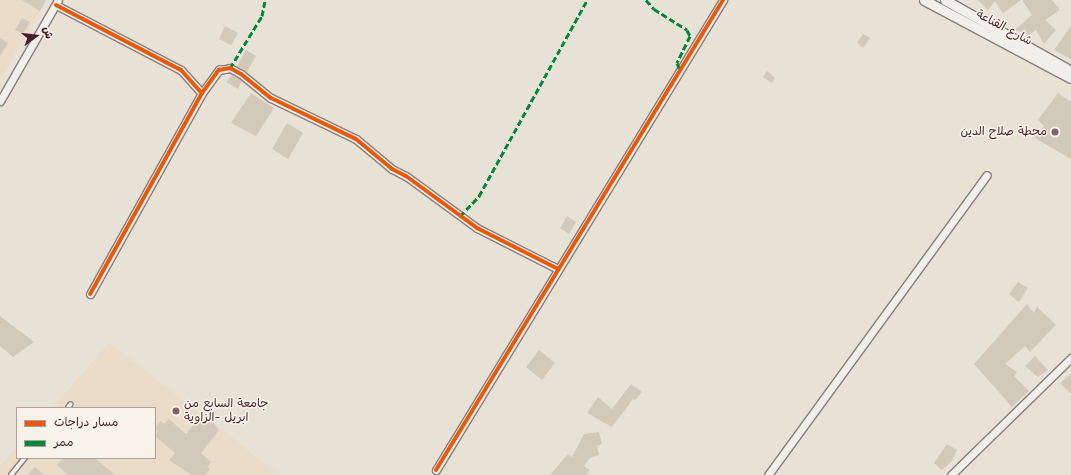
<!DOCTYPE html>
<meta charset="utf-8">
<style>
body{margin:0}
#map{position:relative;width:1071px;height:475px;overflow:hidden;background:#e8e1d6;font-family:"Shantell Sans","Playpen Sans Arabic",sans-serif}
div>[style]{position:absolute}
.built>*{inset:0;background:#eadcc8}
.building>*{inset:0;background:#d2c9bb}
.roads{filter:drop-shadow(1px 0 #897e7b) drop-shadow(-1px 0 #897e7b) drop-shadow(0 1px #897e7b) drop-shadow(0 -1px #897e7b)}
.lane>*{height:3.5px;margin:-1.75px;padding:0 1.75px;transform-origin:1.75px;border-radius:1.75px;background:#f0efea}
.street>*{height:7px;margin:-3.5px;padding:0 3.5px;transform-origin:3.5px;border-radius:3.5px;background:#f0efea}
.secondary>*{height:9px;margin:-4.5px;padding:0 4.5px;transform-origin:4.5px;border-radius:4.5px;background:#f0efea}
.quiet>*{height:3px;margin-top:-1.5px;transform-origin:0;background:repeating-linear-gradient(90deg,#00873e 0 6px,transparent 0 9px)}
.cycleway>*{height:4px;margin:-2px;padding:0 2px;transform-origin:2px;border-radius:2px;background:#e8590c}
.dots>*{width:11px;height:11px;translate:-50% -50%;box-sizing:border-box;border:2px solid #f7f3e8;border-radius:50%}
span{translate:-50% -50%;white-space:nowrap;text-align:center;line-height:1.15;-webkit-text-stroke:3px #f7f3e8;paint-order:stroke}
.street-label{font-size:12px;color:#4a1f2b}
.poi-label{font-size:12px;color:#4a1f2b}
.right{translate:-100% -50%;text-align:right}
.left{translate:0 -50%;text-align:left}
.legend{position:absolute;left:16px;top:407px;width:140px;height:52px;box-sizing:border-box;background:#f7f3e8;border:1px solid #b29e9c;margin:0;padding:5px 7px;list-style:none;font-size:12px;color:#4a1f2b}
.legend li{display:flex;align-items:center;gap:8px;height:20px}
.legend b{width:20px;border:1px solid #b29e9c}
.north{position:absolute;left:16px;top:16px;width:40px;height:40px;-webkit-text-stroke:3px #f7f3e8;paint-order:stroke;rotate:75deg;font-size:11px;font-weight:700;line-height:16px;text-align:center;color:#4a1f2b}
.north::after{content:'';display:block;margin:auto;width:14px;height:18px;background:#4a1f2b;clip-path:polygon(50% 0,100% 100%,50% 72%,0 100%)}
</style>
<div id="map">
<div class="built">
<div style="clip-path:polygon(0 0,46px 0,0 80px)"></div>
<div style="clip-path:polygon(109px 343px,280px 475px,0 475px,0 466px,17px 447px,17px 458px,155px 458px,155px 408px,52px 408px)"></div>
</div>
<div class="building">
<div style="clip-path:polygon(22px 0,46px 0,40px 11px)"></div>
<div style="clip-path:polygon(978px 0,1021px 0,1003px 13px,995px 1px,988px 10px)"></div>
<div style="clip-path:polygon(1022px 0,1052px 0,1060px 10px,1045px 20px,1056px 30px,1044px 44px,1036px 30px,1029px 35px,1015px 30px,1032px 15px)"></div>
<div style="clip-path:polygon(22px 18px,30px 22px,23px 34px,15px 30px)"></div>
<div style="clip-path:polygon(225px 26px,238px 33px,231px 45px,219px 39px)"></div>
<div style="clip-path:polygon(1071px 26px,1071px 59px,1054px 50px)"></div>
<div style="clip-path:polygon(863px 34px,870px 38px,863px 48px,857px 43px)"></div>
<div style="clip-path:polygon(0 38px,8px 43px,0 56px)"></div>
<div style="clip-path:polygon(246px 50px,256px 56px,247px 72px,237px 66px)"></div>
<div style="clip-path:polygon(767px 71px,775px 78px,772px 83px,763px 77px)"></div>
<div style="clip-path:polygon(232px 75px,242px 81px,238px 89px,226px 82px)"></div>
<div style="clip-path:polygon(251px 93px,274px 108px,256px 136px,231px 123px)"></div>
<div style="clip-path:polygon(1058px 93px,1071px 102px,1071px 159px,1035px 138px,1044px 126px,1038px 120px)"></div>
<div style="clip-path:polygon(287px 123px,303px 133px,288px 159px,272px 149px)"></div>
<div style="clip-path:polygon(567px 216px,576px 222px,569px 234px,560px 228px)"></div>
<div style="clip-path:polygon(1018px 282px,1028px 288px,1019px 302px,1009px 294px)"></div>
<div style="clip-path:polygon(1027px 304px,1034px 313px,1037px 307px,1056px 325px,1030px 352px,1025px 346px,1005px 364px,1017px 372px,1014px 376px,1029px 391px,1012px 407px,974px 364px)"></div>
<div style="clip-path:polygon(0 316px,34px 342px,13px 357px,0 346px)"></div>
<div style="clip-path:polygon(539px 350px,555px 363px,542px 380px,526px 367px)"></div>
<div style="clip-path:polygon(1035px 356px,1048px 370px,1038px 377px,1025px 366px)"></div>
<div style="clip-path:polygon(1071px 374px,1071px 394px,1060px 383px)"></div>
<div style="clip-path:polygon(631px 384px,642px 392px,635px 400px,633px 399px,612px 427px,587px 413px,598px 397px,612px 409px)"></div>
<div style="clip-path:polygon(202px 415px,207px 420px,209px 417px,219px 430px,201px 453px,211px 462px,207px 467px,210px 469px,205px 475px,192px 475px,169px 460px,175px 453px,155px 436px,158px 431px,155px 428px,161px 421px,164px 424px,169px 419px,186px 434px)"></div>
<div style="clip-path:polygon(599px 432px,602px 444px,597px 446px,599px 455px,590px 458px,584px 466px,590px 470px,586px 475px,550px 475px,568px 454px,572px 457px,584px 434px)"></div>
<div style="clip-path:polygon(947px 444px,957px 450px,952px 461px,942px 470px,934px 463px)"></div>
<div style="clip-path:polygon(63px 458px,95px 458px,115px 475px,68px 475px,57px 465px)"></div>
<div style="clip-path:polygon(35px 467px,44px 475px,28px 475px)"></div>
</div>
<div class="roads">
<div class="lane">
<div style="left:68px;top:408px;width:4px;rotate:-56deg"></div>
<div style="left:11px;top:475px;width:22px;rotate:-51deg"></div>
</div>
<div class="street">
<div style="left:56px;top:5px;width:141px;rotate:27.5deg"></div>
<div style="left:181px;top:70px;width:31px;rotate:48deg"></div>
<div style="left:202px;top:93px;width:230px;rotate:119.1deg"></div>
<div style="left:202px;top:93px;width:29px;rotate:-54deg"></div>
<div style="left:219px;top:70px;width:11px;rotate:-10deg"></div>
<div style="left:230px;top:68px;width:13px;rotate:29deg"></div>
<div style="left:241px;top:74px;width:38px;rotate:39deg"></div>
<div style="left:271px;top:98px;width:94px;rotate:25.8deg"></div>
<div style="left:356px;top:139px;width:47px;rotate:39.8deg"></div>
<div style="left:392px;top:169px;width:16px;rotate:27deg"></div>
<div style="left:406px;top:176px;width:88px;rotate:36.2deg"></div>
<div style="left:477px;top:228px;width:91px;rotate:26.8deg"></div>
<div style="left:0;top:101px;width:116px;rotate:-60.1deg"></div>
<div style="left:436px;top:470px;width:551px;rotate:-58.59deg"></div>
<div style="left:768px;top:475px;width:371px;rotate:-53.9deg"></div>
<div style="left:951px;top:475px;width:168px;rotate:-44.3deg"></div>
</div>
<div class="secondary">
<div style="left:924px;top:0;width:166px;rotate:28deg"></div>
<div style="left:945px;top:0;width:145px;rotate:29.4deg"></div>
</div>
</div>
<div class="quiet">
<div style="left:646px;top:0;width:12px;rotate:48deg"></div>
<div style="left:654px;top:9px;width:39px;rotate:32deg"></div>
<div style="left:687px;top:30px;width:7px;rotate:63deg"></div>
<div style="left:690px;top:36px;width:30px;rotate:116deg"></div>
<div style="left:677px;top:63px;width:8px;rotate:67deg"></div>
<div style="left:230px;top:68px;width:61px;rotate:-58.4deg"></div>
<div style="left:262px;top:16px;width:16px;rotate:-79deg"></div>
<div style="left:460px;top:216px;width:28px;rotate:-46deg"></div>
<div style="left:479px;top:196px;width:224px;rotate:-61.1deg"></div>
</div>
<div class="cycleway">
<div style="left:56px;top:5px;width:141px;rotate:27.5deg"></div>
<div style="left:181px;top:70px;width:31px;rotate:48deg"></div>
<div style="left:202px;top:93px;width:230px;rotate:119.1deg"></div>
<div style="left:202px;top:93px;width:29px;rotate:-54deg"></div>
<div style="left:219px;top:70px;width:11px;rotate:-10deg"></div>
<div style="left:230px;top:68px;width:13px;rotate:29deg"></div>
<div style="left:241px;top:74px;width:38px;rotate:39deg"></div>
<div style="left:271px;top:98px;width:94px;rotate:25.8deg"></div>
<div style="left:356px;top:139px;width:47px;rotate:39.8deg"></div>
<div style="left:392px;top:169px;width:16px;rotate:27deg"></div>
<div style="left:406px;top:176px;width:88px;rotate:36.2deg"></div>
<div style="left:477px;top:228px;width:91px;rotate:26.8deg"></div>
<div style="left:436px;top:470px;width:551px;rotate:-58.59deg"></div>
</div>
<div class="dots">
<div style="left:1055px;top:132px;background:#816367"></div>
<div style="left:176px;top:411px;background:#816367"></div>
</div>
<div class="street-label">
<span style="left:1004px;top:28px;rotate:28deg">شارع القناعة</span>
</div>
<div class="poi-label">
<span class="right" style="left:1047px;top:132px">محطة صلاح الدين</span>
<span class="left" style="left:184px;top:411px">جامعة السابع من<br>ابريل -الزاوية</span>
</div>
<ul class="legend">
<li><b style="height:5px;background:#e8590c"></b>مسار دراجات</li>
<li><b style="height:5px;background:#00873e"></b>ممر</li>
</ul>
<div class="north">ش</div>
</div>
